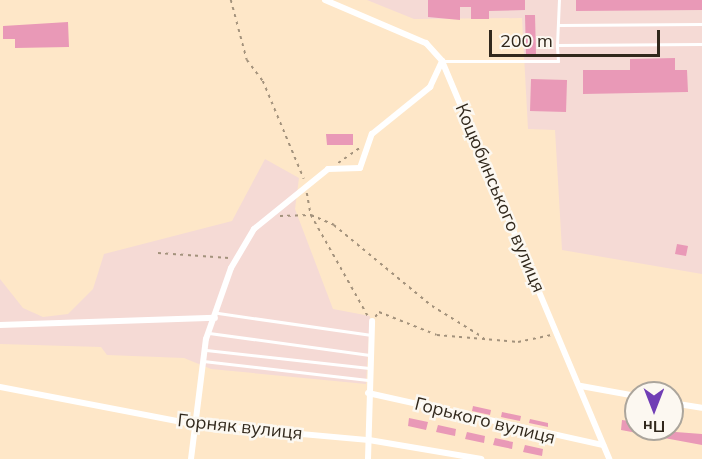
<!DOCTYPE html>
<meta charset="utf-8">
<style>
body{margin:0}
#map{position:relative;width:702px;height:459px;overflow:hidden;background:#fee7c8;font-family:Mulish,sans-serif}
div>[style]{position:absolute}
.industrial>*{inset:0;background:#f5dad5}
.building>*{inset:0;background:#e999b7}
.path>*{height:1.5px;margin-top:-0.75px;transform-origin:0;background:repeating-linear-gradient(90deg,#a3927c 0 3px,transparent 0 7.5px)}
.service>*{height:3px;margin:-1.5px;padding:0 1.5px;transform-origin:1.5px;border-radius:1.5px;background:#fff}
.minor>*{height:6px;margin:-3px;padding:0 3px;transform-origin:3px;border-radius:3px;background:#fff}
span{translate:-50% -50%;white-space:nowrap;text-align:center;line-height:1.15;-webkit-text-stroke:5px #fcf8f1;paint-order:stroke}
.street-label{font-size:18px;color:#31281c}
.north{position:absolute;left:624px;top:381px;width:60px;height:60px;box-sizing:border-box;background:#fcf8f1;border:2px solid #aba59c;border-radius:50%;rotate:180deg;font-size:16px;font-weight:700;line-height:24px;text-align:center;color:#31281c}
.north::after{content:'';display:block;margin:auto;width:21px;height:27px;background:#703eb5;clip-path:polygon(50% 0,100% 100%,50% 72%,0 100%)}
.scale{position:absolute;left:489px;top:30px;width:171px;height:27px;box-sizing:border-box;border:3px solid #31281c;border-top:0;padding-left:8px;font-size:18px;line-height:21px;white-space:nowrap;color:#31281c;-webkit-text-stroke:4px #fcf8f1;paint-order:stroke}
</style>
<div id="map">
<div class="industrial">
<div style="clip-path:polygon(367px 0,702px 0,702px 274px,562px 250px,555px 130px,528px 129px,522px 18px,414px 19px)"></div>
<div style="clip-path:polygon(265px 159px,299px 178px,295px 209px,333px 309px,370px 316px,366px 384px,211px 369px,184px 358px,107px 355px,101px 347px,0 344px,0 279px,23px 308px,43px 317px,68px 314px,93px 289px,104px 254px,232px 221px)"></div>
</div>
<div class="building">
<div style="clip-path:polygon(428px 0,525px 0,525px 10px,489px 11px,489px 19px,471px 19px,471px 7px,460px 7px,460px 20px,428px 17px)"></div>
<div style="clip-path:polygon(576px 0,702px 0,702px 10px,576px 11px)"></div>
<div style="clip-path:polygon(525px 15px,535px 15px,536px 55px,526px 56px)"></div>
<div style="clip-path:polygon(68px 22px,69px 47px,15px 48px,15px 39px,3px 39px,3px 26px)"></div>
<div style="clip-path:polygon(675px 58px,675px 70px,687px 70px,688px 92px,583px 94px,583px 70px,630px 70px,630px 59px)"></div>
<div style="clip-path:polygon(531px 79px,567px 80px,566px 112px,530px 111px)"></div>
<div style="clip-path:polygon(326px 134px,353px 134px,353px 145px,327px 145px)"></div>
<div style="clip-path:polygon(677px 244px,688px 246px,686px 256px,675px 254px)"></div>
<div style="clip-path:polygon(473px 406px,491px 410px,490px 415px,472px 411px)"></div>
<div style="clip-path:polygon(502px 412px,521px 416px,520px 421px,501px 417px)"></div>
<div style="clip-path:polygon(409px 418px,428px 422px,426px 430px,408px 426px)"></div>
<div style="clip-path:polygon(530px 419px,548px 423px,548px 427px,529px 423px)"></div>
<div style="clip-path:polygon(622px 420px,636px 422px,636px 429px,702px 434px,702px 445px,621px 430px)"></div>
<div style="clip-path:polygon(438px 425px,456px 429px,455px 436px,436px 432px)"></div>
<div style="clip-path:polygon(467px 432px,485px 436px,484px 443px,465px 439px)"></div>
<div style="clip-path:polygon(495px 438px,513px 442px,512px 449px,493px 445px)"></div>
<div style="clip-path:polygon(525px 445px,543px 449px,542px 456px,523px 452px)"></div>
</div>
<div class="path">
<div style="left:231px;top:0;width:62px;rotate:75.1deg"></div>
<div style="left:247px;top:60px;width:26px;rotate:53deg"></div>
<div style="left:263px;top:81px;width:106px;rotate:67.3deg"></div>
<div style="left:338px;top:163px;width:28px;rotate:-35deg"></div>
<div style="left:307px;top:193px;width:22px;rotate:80deg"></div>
<div style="left:311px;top:215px;width:116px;rotate:60.6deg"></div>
<div style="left:280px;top:216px;width:31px;rotate:-2deg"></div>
<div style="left:311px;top:215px;width:25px;rotate:23deg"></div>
<div style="left:334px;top:225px;width:127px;rotate:39.6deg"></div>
<div style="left:432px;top:306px;width:61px;rotate:31.6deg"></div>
<div style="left:158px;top:253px;width:71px;rotate:4deg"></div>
<div style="left:375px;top:317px;width:6px;rotate:-51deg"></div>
<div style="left:379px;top:312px;width:62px;rotate:21.6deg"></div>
<div style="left:437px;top:335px;width:81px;rotate:4.9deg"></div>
<div style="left:518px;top:342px;width:34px;rotate:-12deg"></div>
</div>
<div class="service">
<div style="left:559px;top:25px;width:143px;rotate:-0.4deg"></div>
<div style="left:557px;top:45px;width:45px;rotate:-87.5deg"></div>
<div style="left:444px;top:61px;width:114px"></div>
<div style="left:558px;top:61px;width:16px;rotate:-94deg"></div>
<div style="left:557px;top:45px;width:145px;rotate:-0.4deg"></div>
<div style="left:218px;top:313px;width:155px;rotate:8.2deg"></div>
<div style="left:209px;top:333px;width:162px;rotate:7.8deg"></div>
<div style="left:206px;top:350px;width:164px;rotate:6.3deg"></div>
<div style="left:203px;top:361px;width:166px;rotate:6.6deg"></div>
</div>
<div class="minor">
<div style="left:325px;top:0;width:110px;rotate:23.1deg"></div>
<div style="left:426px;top:43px;width:24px;rotate:48deg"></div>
<div style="left:442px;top:61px;width:432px;rotate:67.2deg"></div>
<div style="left:0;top:325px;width:215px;rotate:-1.9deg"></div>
<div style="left:581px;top:386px;width:56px;rotate:10.3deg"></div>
<div style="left:0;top:387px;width:196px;rotate:10.9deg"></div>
<div style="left:192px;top:424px;width:178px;rotate:5.2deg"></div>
<div style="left:369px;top:440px;width:114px;rotate:9.6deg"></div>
<div style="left:368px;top:393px;width:241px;rotate:12.5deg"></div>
<div style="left:672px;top:403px;width:30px;rotate:9deg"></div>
<div style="left:191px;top:459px;width:121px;rotate:-82.9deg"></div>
<div style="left:206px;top:339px;width:75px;rotate:-70.6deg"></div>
<div style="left:231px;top:268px;width:45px;rotate:-59.5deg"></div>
<div style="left:254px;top:229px;width:95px;rotate:-39deg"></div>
<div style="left:328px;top:169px;width:32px;rotate:-2deg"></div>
<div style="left:360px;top:168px;width:36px;rotate:-71deg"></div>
<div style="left:372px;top:134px;width:75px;rotate:-39deg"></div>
<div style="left:430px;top:87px;width:29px;rotate:-65deg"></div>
<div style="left:368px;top:459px;width:138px;rotate:-88.3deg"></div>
</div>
<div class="street-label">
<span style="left:500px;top:198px;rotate:67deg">Коцюбинського вулиця</span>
<span style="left:485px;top:421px;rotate:14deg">Горького вулиця</span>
<span style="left:240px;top:427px;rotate:6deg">Горняк вулиця</span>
</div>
<div class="north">Пн</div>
<div class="scale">200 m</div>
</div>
